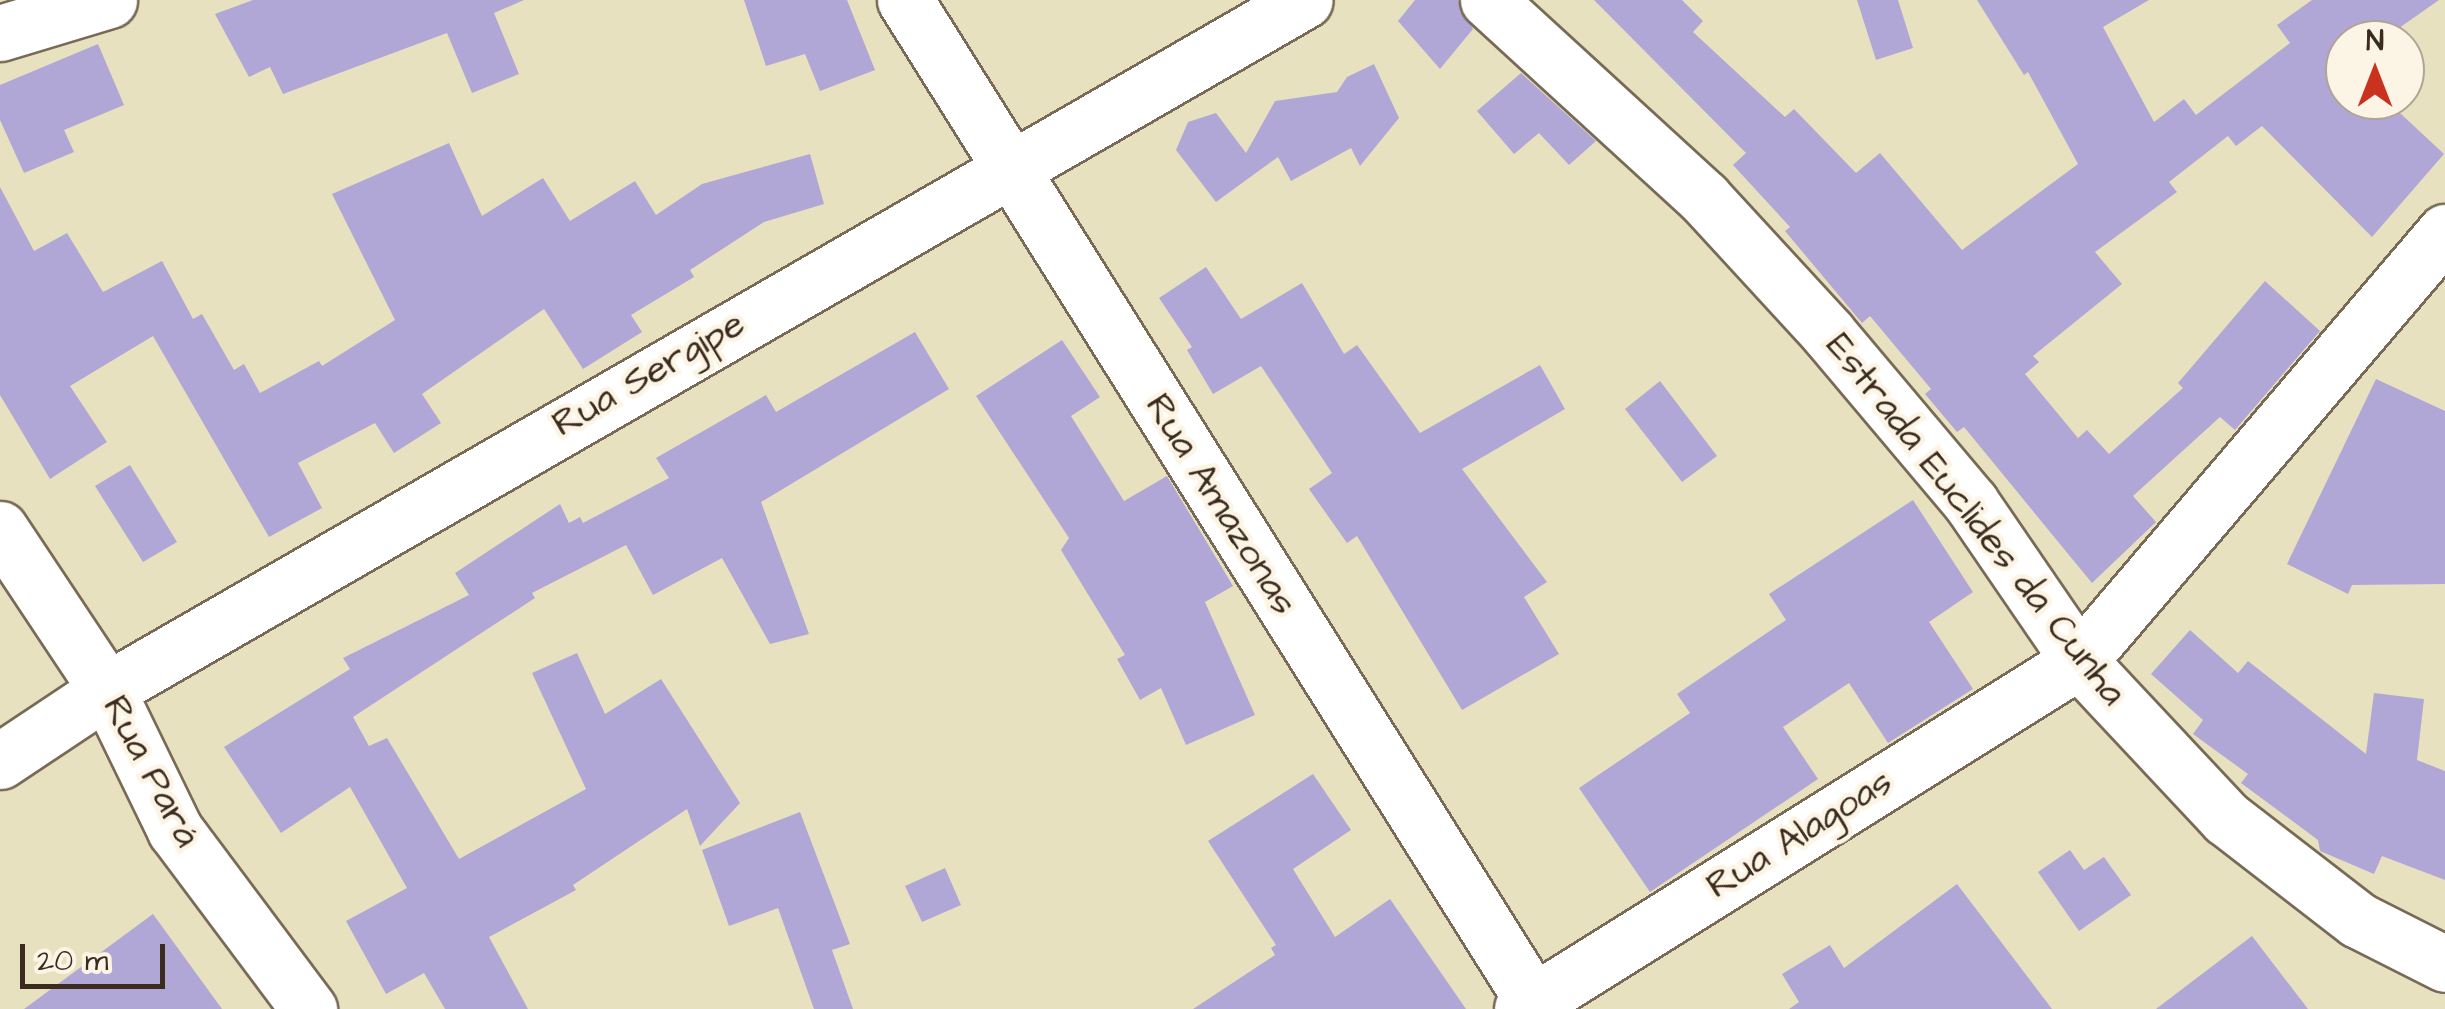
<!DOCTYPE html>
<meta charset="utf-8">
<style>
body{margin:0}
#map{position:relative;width:2445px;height:1009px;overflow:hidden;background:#e8e1bf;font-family:"Architects Daughter",sans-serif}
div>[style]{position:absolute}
.building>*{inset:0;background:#b0a7d6}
.roads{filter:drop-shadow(2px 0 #786a56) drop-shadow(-2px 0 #786a56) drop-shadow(0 2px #786a56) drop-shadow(0 -2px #786a56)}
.minor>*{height:55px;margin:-27.5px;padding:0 27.5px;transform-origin:27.5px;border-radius:27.5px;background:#fff}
span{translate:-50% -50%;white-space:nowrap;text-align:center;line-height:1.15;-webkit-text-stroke:9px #fcf5e5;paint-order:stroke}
.street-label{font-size:38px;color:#3b2a1e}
.north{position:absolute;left:2325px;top:20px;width:100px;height:100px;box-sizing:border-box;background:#fcf5e5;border:2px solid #afa495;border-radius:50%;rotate:0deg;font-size:28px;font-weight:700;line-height:40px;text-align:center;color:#3b2a1e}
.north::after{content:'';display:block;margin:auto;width:35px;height:45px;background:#c8321e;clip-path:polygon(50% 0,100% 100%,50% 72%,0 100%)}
.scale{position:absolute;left:20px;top:944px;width:145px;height:45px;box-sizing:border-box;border:5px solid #3b2a1e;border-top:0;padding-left:12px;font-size:30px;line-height:35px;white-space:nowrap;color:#3b2a1e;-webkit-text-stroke:8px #fcf5e5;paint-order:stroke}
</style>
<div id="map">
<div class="building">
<div style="clip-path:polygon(253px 0,524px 0,494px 13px,519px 74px,472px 93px,447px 33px,283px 94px,270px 67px,249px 77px,215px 14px)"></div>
<div style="clip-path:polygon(744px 0,847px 0,875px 70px,820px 91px,805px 54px,766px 66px)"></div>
<div style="clip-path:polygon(1415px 0,1458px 0,1473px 29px,1440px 69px,1398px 21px)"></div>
<div style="clip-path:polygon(1594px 0,1682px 0,1703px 21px,1693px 32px,1785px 117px,1794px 109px,1856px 173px,1880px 153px,1962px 250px,2078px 164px,2028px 72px,2024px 75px,1977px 0,2149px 0,2103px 27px,2154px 122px,2184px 99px,2196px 115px,2290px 43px,2277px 25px,2312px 0,2439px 0,2382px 40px,2345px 40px,2345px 100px,2386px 100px,2444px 154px,2372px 237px,2262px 126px,2236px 146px,2228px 136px,2169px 182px,2177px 192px,2095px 252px,2122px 284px,2033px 356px,2039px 362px,2025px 374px,2078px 438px,2087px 430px,2109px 454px,2183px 388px,2178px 383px,2265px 281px,2320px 331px,2235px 430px,2220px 417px,2133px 496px,2156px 522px,2092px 583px,1964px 427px,1957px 432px,1925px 394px,1931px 389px,1870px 316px,1862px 323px,1785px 231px,1790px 227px,1733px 165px,1746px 153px)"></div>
<div style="clip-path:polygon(1857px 0,1898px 0,1913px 48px,1876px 60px)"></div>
<div style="clip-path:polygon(98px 44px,124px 105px,64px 130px,74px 152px,24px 173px,0 120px,0 85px)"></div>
<div style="clip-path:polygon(1374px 64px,1399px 118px,1360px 166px,1351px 148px,1291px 181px,1278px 157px,1216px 202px,1176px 150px,1188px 122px,1216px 113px,1246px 153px,1275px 101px,1337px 92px,1347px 77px)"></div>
<div style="clip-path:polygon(1521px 73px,1596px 141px,1569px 165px,1539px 133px,1514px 154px,1477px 111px)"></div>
<div style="clip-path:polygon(449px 143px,482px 216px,543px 178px,570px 221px,635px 181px,656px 215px,702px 184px,810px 154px,824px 204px,764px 222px,690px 270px,694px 277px,631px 315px,642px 332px,583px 369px,544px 309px,422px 394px,441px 423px,394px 453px,375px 423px,298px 463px,322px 508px,269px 537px,153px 336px,70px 386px,107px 442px,50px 479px,0 395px,0 187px,34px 251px,67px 233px,103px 292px,162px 261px,193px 319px,202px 314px,234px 370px,244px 364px,260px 393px,319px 361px,322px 366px,395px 320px,332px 194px)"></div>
<div style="clip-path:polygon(1206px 267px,1241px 319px,1302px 283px,1344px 354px,1357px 345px,1420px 433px,1540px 365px,1565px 409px,1462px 469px,1547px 582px,1524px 597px,1559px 654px,1462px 710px,1357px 536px,1347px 543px,1309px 489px,1332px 473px,1261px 366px,1213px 394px,1187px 350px,1192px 347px,1159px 298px)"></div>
<div style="clip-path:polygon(915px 332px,949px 389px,761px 502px,809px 634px,770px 644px,722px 558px,653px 595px,626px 545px,532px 593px,535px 598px,353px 717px,369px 746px,387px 738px,459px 859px,586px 789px,532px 673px,577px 653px,605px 714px,661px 679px,740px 803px,700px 846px,687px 809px,573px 885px,576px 890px,489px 937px,528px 1009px,445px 1009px,424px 973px,386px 994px,346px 921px,407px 888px,350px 787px,281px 833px,224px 747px,350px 669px,343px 658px,469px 595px,455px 573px,560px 504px,569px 523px,580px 517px,583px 523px,669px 478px,656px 458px,766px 395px,776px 412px)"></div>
<div style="clip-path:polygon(1062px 340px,1100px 397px,1071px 416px,1124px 501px,1167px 476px,1233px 586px,1205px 602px,1255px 715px,1186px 745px,1161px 688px,1140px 700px,1117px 659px,1125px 655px,1061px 550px,1069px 538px,976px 396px)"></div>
<div style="clip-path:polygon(2376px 379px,2445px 411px,2445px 584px,2352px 585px,2348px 594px,2287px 564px)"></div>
<div style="clip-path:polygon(1660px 381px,1717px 456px,1682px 482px,1625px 409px)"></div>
<div style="clip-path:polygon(130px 465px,177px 542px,143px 562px,95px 486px)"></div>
<div style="clip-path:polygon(1913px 500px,1973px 592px,1929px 622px,1973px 689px,1888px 743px,1849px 683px,1783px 727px,1818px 779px,1650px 892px,1579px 788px,1690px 713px,1677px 694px,1786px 620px,1769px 594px)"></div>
<div style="clip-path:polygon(2190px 630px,2238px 673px,2248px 661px,2366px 754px,2374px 693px,2424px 699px,2417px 760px,2445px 771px,2445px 880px,2382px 856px,2374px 874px,2320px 851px,2318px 840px,2241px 783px,2248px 774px,2193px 734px,2203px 720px,2151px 674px)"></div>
<div style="clip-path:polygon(1313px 774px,1351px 830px,1293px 869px,1335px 937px,1390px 899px,1466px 1009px,1193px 1009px,1275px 955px,1271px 948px,1276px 945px,1208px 841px)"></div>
<div style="clip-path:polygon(800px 812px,850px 944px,832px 950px,853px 1009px,814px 1009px,778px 908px,729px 926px,702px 850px)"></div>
<div style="clip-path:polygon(2070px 850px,2084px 870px,2104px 857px,2131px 895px,2079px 931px,2038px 872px)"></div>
<div style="clip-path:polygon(945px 868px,961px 905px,922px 922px,905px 886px)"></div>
<div style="clip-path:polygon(1957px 884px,2052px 1009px,1789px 1009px,1799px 1002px,1782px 974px,1830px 945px,1844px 968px)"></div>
<div style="clip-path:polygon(153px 914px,222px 1009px,24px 1009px)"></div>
<div style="clip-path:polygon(2252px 936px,2308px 1009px,2156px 1009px)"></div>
</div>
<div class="roads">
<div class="minor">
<div style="left:905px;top:0;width:1191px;rotate:57.9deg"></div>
<div style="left:1488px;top:0;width:293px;rotate:42.5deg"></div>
<div style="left:1704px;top:198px;width:183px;rotate:47.4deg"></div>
<div style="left:1828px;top:333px;width:222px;rotate:49.9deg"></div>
<div style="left:1971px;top:503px;width:191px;rotate:55.6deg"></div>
<div style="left:2079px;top:661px;width:215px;rotate:46.9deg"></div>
<div style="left:2226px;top:818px;width:167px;rotate:37.7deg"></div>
<div style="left:2358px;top:920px;width:97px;rotate:26.8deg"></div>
<div style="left:0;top:33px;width:114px;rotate:-16.8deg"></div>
<div style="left:0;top:529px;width:193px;rotate:56.4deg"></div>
<div style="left:107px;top:690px;width:156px;rotate:64.1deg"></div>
<div style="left:175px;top:830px;width:224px;rotate:53.2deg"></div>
<div style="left:0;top:761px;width:128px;rotate:-33.6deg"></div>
<div style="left:107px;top:690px;width:1382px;rotate:-29.94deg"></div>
<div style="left:1522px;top:1009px;width:657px;rotate:-32deg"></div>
<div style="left:2079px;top:661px;width:564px;rotate:-49.53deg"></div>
</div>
</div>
<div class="street-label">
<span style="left:649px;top:375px;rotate:-30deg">Rua Sergipe</span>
<span style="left:1220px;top:505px;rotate:58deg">Rua Amazonas</span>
<span style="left:1975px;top:520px;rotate:52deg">Estrada Euclides da Cunha</span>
<span style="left:150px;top:772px;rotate:62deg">Rua Pará</span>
<span style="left:1800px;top:835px;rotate:-32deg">Rua Alagoas</span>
</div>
<div class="north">N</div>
<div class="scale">20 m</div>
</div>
